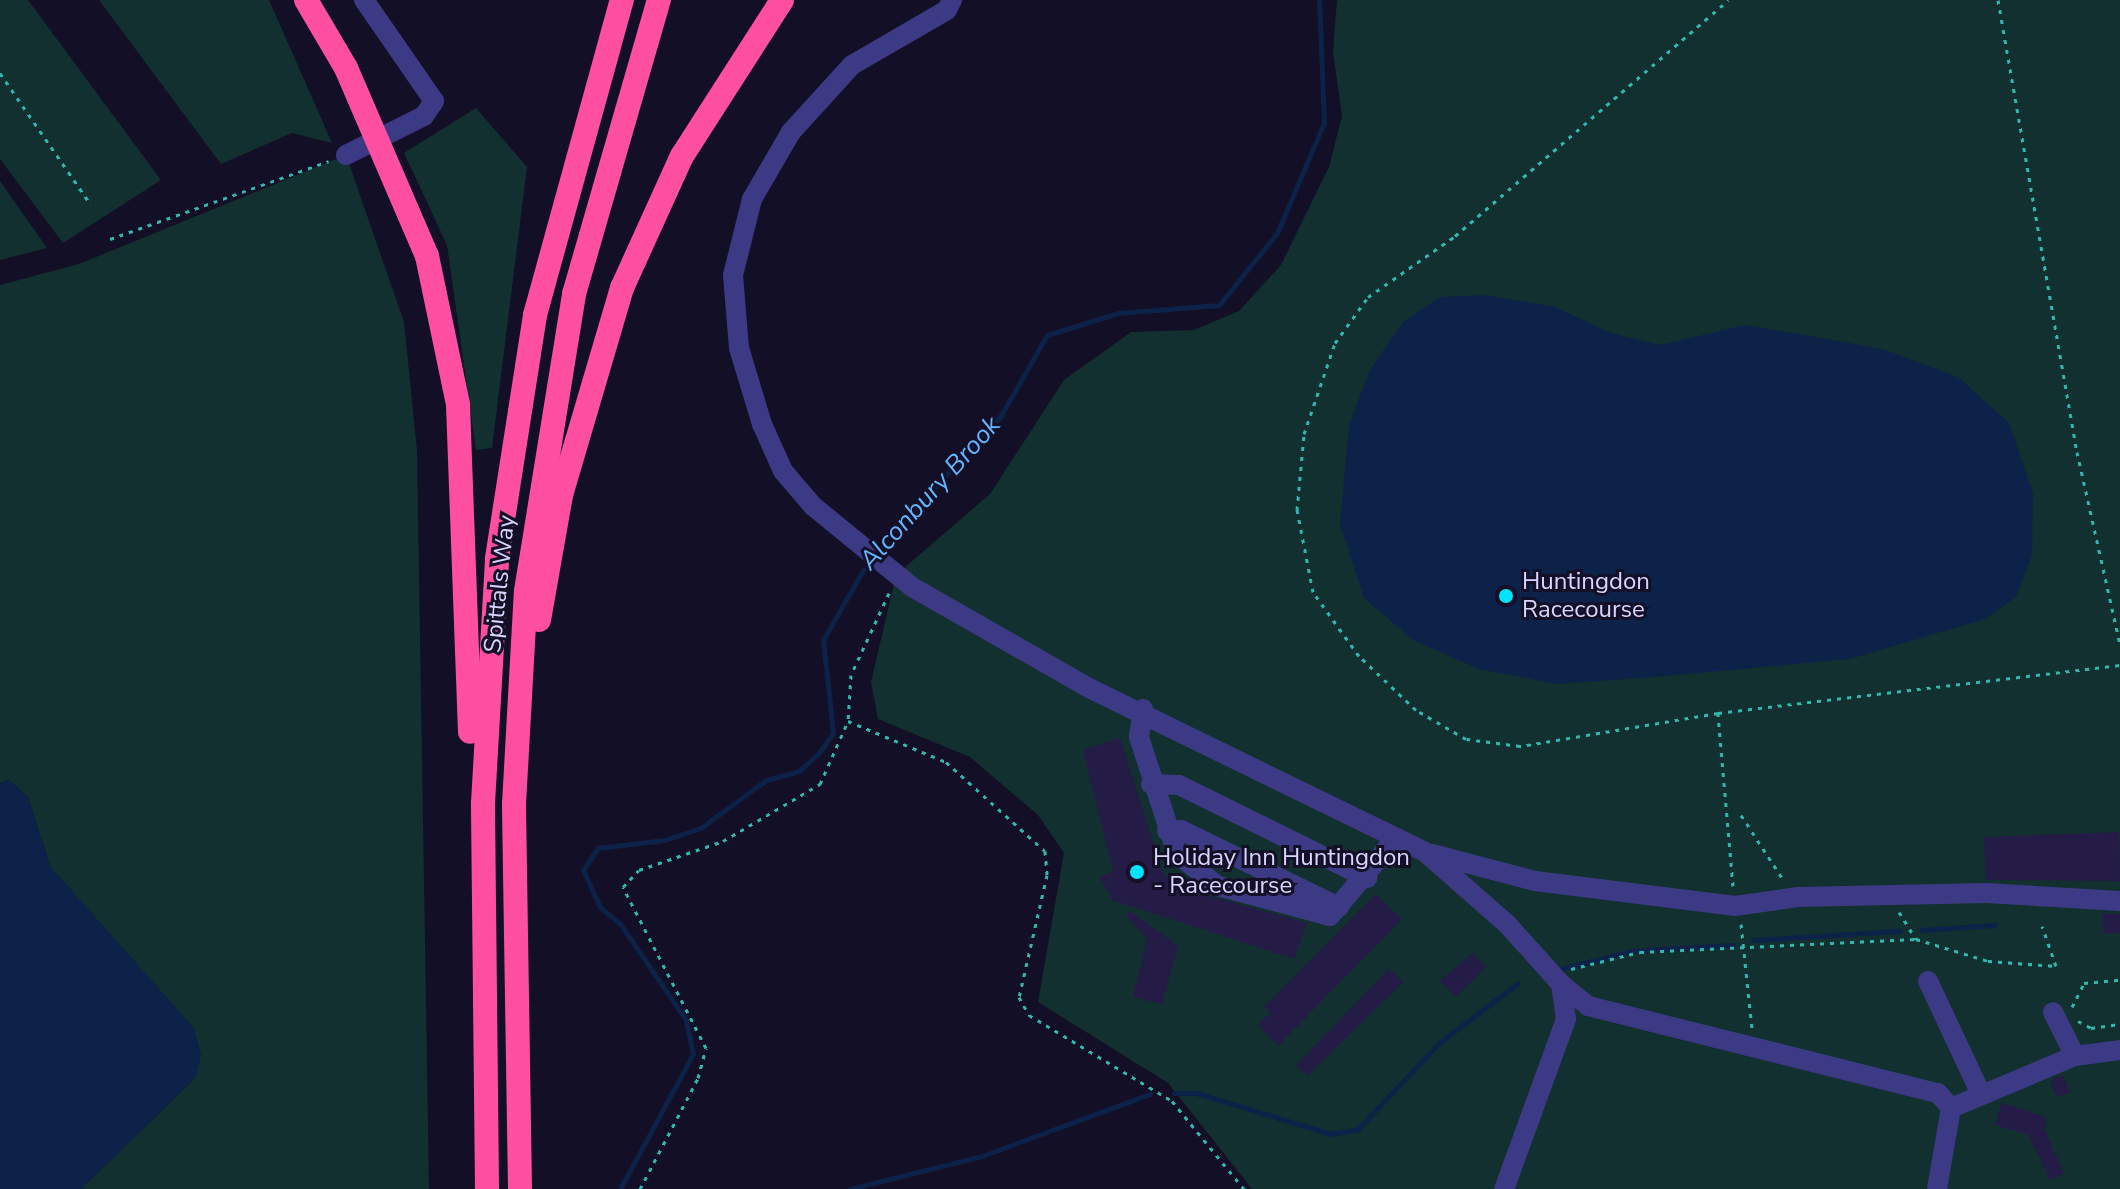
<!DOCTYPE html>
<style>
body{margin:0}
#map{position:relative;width:2120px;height:1189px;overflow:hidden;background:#130f26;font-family:"Nunito Sans",sans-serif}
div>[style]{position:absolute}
.green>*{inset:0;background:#12302f}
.water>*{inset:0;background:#0c2248}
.stream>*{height:5px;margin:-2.5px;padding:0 2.5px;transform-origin:2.5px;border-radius:2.5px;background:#0c2248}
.building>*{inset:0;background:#241b47}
.path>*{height:3px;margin-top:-1.5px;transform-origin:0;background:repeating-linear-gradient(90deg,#2fb8b0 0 4px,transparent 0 10px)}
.minor>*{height:20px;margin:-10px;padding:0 10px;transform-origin:10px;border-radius:10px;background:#3d3a85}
.highway>*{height:24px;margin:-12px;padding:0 12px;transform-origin:12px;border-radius:12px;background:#ff4fa3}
.dots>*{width:22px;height:22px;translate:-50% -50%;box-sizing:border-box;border:4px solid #130f26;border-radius:50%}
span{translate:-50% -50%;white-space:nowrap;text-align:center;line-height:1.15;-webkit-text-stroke:6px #130f26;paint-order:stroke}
.poi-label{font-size:24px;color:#d9d4ff}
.left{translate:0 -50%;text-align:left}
.street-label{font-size:24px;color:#d9d4ff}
.water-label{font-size:26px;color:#62b6ff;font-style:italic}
</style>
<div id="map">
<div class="green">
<div style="clip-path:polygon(0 0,28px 0,161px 180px,63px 243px,0 159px)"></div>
<div style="clip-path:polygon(99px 0,269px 0,332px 143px,292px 133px,221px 164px)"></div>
<div style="clip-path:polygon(1337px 0,2120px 0,2120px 1189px,1252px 1189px,1168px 1083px,1038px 1002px,1064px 853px,1038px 815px,970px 757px,878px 719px,871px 682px,896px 575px,990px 494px,1064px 380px,1131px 332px,1194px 330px,1239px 311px,1281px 265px,1329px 167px,1342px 116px,1333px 52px)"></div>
<div style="clip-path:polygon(476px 108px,527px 167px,492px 448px,476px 450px,447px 245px,404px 153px)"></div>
<div style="clip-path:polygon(346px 155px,404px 322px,417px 451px,429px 1189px,81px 1189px,195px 1078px,50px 866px,28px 797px,9px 780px,0 783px,0 285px,79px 264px)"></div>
<div style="clip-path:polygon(0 181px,47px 248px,0 260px)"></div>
</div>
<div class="water">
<div style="clip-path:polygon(1484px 295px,1555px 307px,1611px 333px,1660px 345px,1746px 325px,1883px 349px,1958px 377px,2009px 423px,2033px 494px,2032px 555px,2016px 597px,1985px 619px,1850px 659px,1654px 677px,1557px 684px,1479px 669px,1413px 640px,1364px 598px,1340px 524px,1349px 426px,1369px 371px,1403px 322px,1440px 297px)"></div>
<div style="clip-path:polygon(9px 780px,28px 797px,50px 866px,194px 1028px,201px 1055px,195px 1078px,81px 1189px,0 1189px,0 783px)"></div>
</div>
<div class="stream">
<div style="left:876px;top:550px;width:182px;rotate:-47deg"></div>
<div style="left:1000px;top:417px;width:95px;rotate:-60.2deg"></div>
<div style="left:1047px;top:335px;width:74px;rotate:-17.2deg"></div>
<div style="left:1118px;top:313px;width:101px;rotate:-4.5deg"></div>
<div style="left:1219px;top:305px;width:92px;rotate:-51.1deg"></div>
<div style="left:1277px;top:233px;width:120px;rotate:-66.9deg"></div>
<div style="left:1324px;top:123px;width:123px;rotate:-92.3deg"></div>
<div style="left:1922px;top:930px;width:73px;rotate:-3.9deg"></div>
<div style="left:1753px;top:940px;width:147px;rotate:-3.5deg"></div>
<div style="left:1560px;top:969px;width:73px;rotate:-14.2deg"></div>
<div style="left:1631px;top:951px;width:102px;rotate:-3.4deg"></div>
<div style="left:1174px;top:1093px;width:22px"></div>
<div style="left:1196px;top:1093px;width:141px;rotate:16.9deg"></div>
<div style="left:1331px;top:1134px;width:27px;rotate:-10deg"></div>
<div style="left:1358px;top:1129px;width:118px;rotate:-46.7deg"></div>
<div style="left:1439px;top:1043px;width:99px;rotate:-37.2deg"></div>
<div style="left:620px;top:1189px;width:153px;rotate:-61.6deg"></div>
<div style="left:693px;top:1054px;width:35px;rotate:-102deg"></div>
<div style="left:686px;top:1020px;width:115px;rotate:-124.4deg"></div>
<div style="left:621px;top:925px;width:28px;rotate:-139deg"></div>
<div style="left:600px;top:907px;width:41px;rotate:-114.7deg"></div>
<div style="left:583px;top:870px;width:27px;rotate:-56deg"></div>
<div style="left:598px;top:848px;width:67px;rotate:-6.8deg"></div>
<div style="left:665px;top:840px;width:39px;rotate:-19deg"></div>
<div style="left:702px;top:827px;width:79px;rotate:-36.3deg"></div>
<div style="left:766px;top:780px;width:34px;rotate:-15deg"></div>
<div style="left:799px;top:771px;width:27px;rotate:-42deg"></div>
<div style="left:819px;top:753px;width:24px;rotate:-55deg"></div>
<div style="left:833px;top:733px;width:94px;rotate:-96.1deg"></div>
<div style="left:823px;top:640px;width:95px;rotate:-60.2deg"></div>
<div style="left:850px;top:1189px;width:136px;rotate:-14deg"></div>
<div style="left:982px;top:1156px;width:179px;rotate:-20.3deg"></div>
</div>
<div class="building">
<div style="clip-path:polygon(1120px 738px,1163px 873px,1174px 886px,1307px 923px,1294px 959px,1112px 900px,1100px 877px,1113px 871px,1083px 750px)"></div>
<div style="clip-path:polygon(2119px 832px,2120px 881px,1986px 880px,1984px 837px)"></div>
<div style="clip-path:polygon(1376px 894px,1402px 919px,1278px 1046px,1258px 1025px,1270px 1013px,1264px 1007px)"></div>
<div style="clip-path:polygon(1130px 911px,1178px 946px,1162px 1004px,1133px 997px,1147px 939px,1126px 916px)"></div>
<div style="clip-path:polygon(2103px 913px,2120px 914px,2120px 933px,2103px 933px)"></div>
<div style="clip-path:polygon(1472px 953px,1486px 967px,1456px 997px,1440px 981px)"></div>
<div style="clip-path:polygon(1389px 969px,1403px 982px,1307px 1076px,1296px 1065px)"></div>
<div style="clip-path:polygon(2063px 1075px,2070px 1092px,2057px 1097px,2050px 1081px)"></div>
<div style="clip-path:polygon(2001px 1103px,2047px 1117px,2044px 1129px,2064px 1173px,2050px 1180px,2029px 1135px,1995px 1125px)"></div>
</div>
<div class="path">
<div style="left:1998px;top:0;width:459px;rotate:80.1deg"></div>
<div style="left:2077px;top:452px;width:197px;rotate:77.4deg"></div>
<div style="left:0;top:73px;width:160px;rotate:55.4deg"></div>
<div style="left:110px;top:239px;width:232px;rotate:-19.6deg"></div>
<div style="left:889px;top:593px;width:90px;rotate:114.9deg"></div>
<div style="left:851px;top:675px;width:46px;rotate:93.7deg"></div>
<div style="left:848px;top:721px;width:106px;rotate:22.7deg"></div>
<div style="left:946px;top:762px;width:133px;rotate:42deg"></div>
<div style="left:1045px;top:851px;width:24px;rotate:85deg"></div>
<div style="left:1047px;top:875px;width:125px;rotate:102.9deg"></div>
<div style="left:1019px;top:997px;width:21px;rotate:61deg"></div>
<div style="left:1029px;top:1015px;width:167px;rotate:31deg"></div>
<div style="left:1172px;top:1101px;width:114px;rotate:50.7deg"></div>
<div style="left:1718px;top:713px;width:201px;rotate:170.5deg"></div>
<div style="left:1520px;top:746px;width:54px;rotate:-172.6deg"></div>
<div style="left:1466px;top:739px;width:58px;rotate:-149.9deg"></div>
<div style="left:1416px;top:710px;width:79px;rotate:-136.5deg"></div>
<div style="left:1359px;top:656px;width:79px;rotate:-125.7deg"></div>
<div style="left:1313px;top:592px;width:84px;rotate:-101deg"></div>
<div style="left:1297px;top:510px;width:76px;rotate:-84.7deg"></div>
<div style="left:1304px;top:434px;width:96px;rotate:-71.2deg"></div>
<div style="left:1335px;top:343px;width:57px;rotate:-54.3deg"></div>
<div style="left:1368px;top:297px;width:106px;rotate:-35deg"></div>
<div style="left:1455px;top:236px;width:361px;rotate:-40.8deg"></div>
<div style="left:1741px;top:815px;width:79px;rotate:56.9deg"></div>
<div style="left:1733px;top:886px;width:174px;rotate:-95deg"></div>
<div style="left:1718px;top:713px;width:405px;rotate:-6.8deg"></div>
<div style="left:1899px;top:912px;width:32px;rotate:58deg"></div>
<div style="left:1916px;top:939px;width:75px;rotate:17deg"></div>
<div style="left:1988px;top:961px;width:68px;rotate:4.2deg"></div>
<div style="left:2056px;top:966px;width:42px;rotate:-109.3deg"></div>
<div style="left:1741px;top:924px;width:105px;rotate:84deg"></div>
<div style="left:1571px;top:969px;width:71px;rotate:-13.8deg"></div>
<div style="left:1640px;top:952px;width:276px;rotate:-2.7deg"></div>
<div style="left:2072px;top:1007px;width:27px;rotate:-63deg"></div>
<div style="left:2084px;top:983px;width:36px;rotate:-5deg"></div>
<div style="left:2078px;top:1021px;width:15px;rotate:28deg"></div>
<div style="left:2091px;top:1028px;width:29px;rotate:-8deg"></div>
<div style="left:640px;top:1189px;width:125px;rotate:-62.4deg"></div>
<div style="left:698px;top:1078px;width:31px;rotate:-75deg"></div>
<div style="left:706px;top:1048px;width:181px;rotate:-117.3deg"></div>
<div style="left:623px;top:887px;width:23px;rotate:-47deg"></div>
<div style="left:639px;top:870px;width:89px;rotate:-19deg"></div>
<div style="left:723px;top:841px;width:113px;rotate:-30.4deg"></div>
<div style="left:820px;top:784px;width:69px;rotate:-66deg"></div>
</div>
<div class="minor">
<div style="left:952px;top:0;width:11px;rotate:117deg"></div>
<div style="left:947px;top:10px;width:110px;rotate:149.9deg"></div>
<div style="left:852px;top:65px;width:91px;rotate:132.3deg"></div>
<div style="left:791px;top:132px;width:78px;rotate:120.2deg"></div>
<div style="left:752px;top:199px;width:78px;rotate:104deg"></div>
<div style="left:733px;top:275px;width:73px;rotate:85.3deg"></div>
<div style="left:739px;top:348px;width:79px;rotate:73.2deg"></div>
<div style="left:762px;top:424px;width:51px;rotate:65.9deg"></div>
<div style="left:783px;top:471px;width:46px;rotate:49.4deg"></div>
<div style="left:813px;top:506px;width:128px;rotate:39.3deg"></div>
<div style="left:912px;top:587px;width:206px;rotate:29.7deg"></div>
<div style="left:1091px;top:689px;width:372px;rotate:26deg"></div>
<div style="left:1425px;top:852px;width:109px;rotate:41.3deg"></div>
<div style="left:1507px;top:924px;width:81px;rotate:48deg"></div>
<div style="left:1561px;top:984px;width:35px;rotate:82deg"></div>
<div style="left:1566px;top:1019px;width:181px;rotate:110deg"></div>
<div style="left:346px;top:155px;width:87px;rotate:-26.6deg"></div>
<div style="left:424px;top:116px;width:18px;rotate:-56deg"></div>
<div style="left:434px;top:101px;width:123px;rotate:-124.7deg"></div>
<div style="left:1143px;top:709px;width:28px;rotate:98deg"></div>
<div style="left:1139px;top:737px;width:123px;rotate:72deg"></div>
<div style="left:1177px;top:854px;width:52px;rotate:38deg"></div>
<div style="left:1218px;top:886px;width:116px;rotate:15deg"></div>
<div style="left:1330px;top:916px;width:101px;rotate:-49.8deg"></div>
<div style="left:1151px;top:784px;width:28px;rotate:2deg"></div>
<div style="left:1179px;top:785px;width:210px;rotate:26.3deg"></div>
<div style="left:1167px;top:831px;width:14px;rotate:-4deg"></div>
<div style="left:1181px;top:830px;width:176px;rotate:26deg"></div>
<div style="left:1432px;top:854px;width:106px;rotate:14.7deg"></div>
<div style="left:1535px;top:881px;width:202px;rotate:7.1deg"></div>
<div style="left:1735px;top:906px;width:64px;rotate:-8.1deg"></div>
<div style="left:1798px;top:897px;width:188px;rotate:-1.2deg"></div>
<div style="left:1986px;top:893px;width:134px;rotate:3.4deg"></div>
<div style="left:1928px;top:981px;width:125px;rotate:64.9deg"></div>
<div style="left:1561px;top:984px;width:35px;rotate:39deg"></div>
<div style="left:1588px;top:1006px;width:361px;rotate:14deg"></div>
<div style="left:1938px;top:1093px;width:20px;rotate:49deg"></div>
<div style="left:1951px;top:1108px;width:82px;rotate:99.8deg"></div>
<div style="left:2075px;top:1056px;width:45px;rotate:-7.6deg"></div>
<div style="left:1951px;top:1108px;width:134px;rotate:-22.8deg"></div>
<div style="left:2075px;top:1056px;width:49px;rotate:-116.6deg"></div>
</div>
<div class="highway">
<div style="left:306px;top:0;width:79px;rotate:59.5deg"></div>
<div style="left:346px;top:68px;width:205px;rotate:66.7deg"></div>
<div style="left:427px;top:256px;width:152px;rotate:78.2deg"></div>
<div style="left:458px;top:405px;width:327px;rotate:87.9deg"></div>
<div style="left:539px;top:620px;width:127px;rotate:-80deg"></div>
<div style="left:561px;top:495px;width:216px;rotate:-73.6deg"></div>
<div style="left:622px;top:288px;width:145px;rotate:-65.6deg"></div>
<div style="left:682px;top:156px;width:185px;rotate:-57.3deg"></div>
<div style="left:487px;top:1189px;width:386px;rotate:-90.6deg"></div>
<div style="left:483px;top:803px;width:245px;rotate:-86.7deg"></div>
<div style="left:497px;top:558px;width:246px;rotate:-81.1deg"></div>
<div style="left:535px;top:315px;width:327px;rotate:-74.6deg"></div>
<div style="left:520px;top:1189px;width:385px;rotate:-90.9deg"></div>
<div style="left:514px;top:804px;width:213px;rotate:-86.8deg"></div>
<div style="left:526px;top:591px;width:301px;rotate:-80.8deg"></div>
<div style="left:574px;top:294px;width:306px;rotate:-73.9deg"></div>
</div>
<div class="dots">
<div style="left:1506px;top:596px;background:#00e5ff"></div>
<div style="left:1137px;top:872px;background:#00e5ff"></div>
</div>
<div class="poi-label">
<span class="left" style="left:1522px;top:596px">Huntingdon<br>Racecourse</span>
<span class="left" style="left:1153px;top:872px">Holiday Inn Huntingdon<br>- Racecourse</span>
</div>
<div class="street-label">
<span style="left:500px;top:584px;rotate:-84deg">Spittals Way</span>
</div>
<div class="water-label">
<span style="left:930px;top:493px;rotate:-48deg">Alconbury Brook</span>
</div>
</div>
